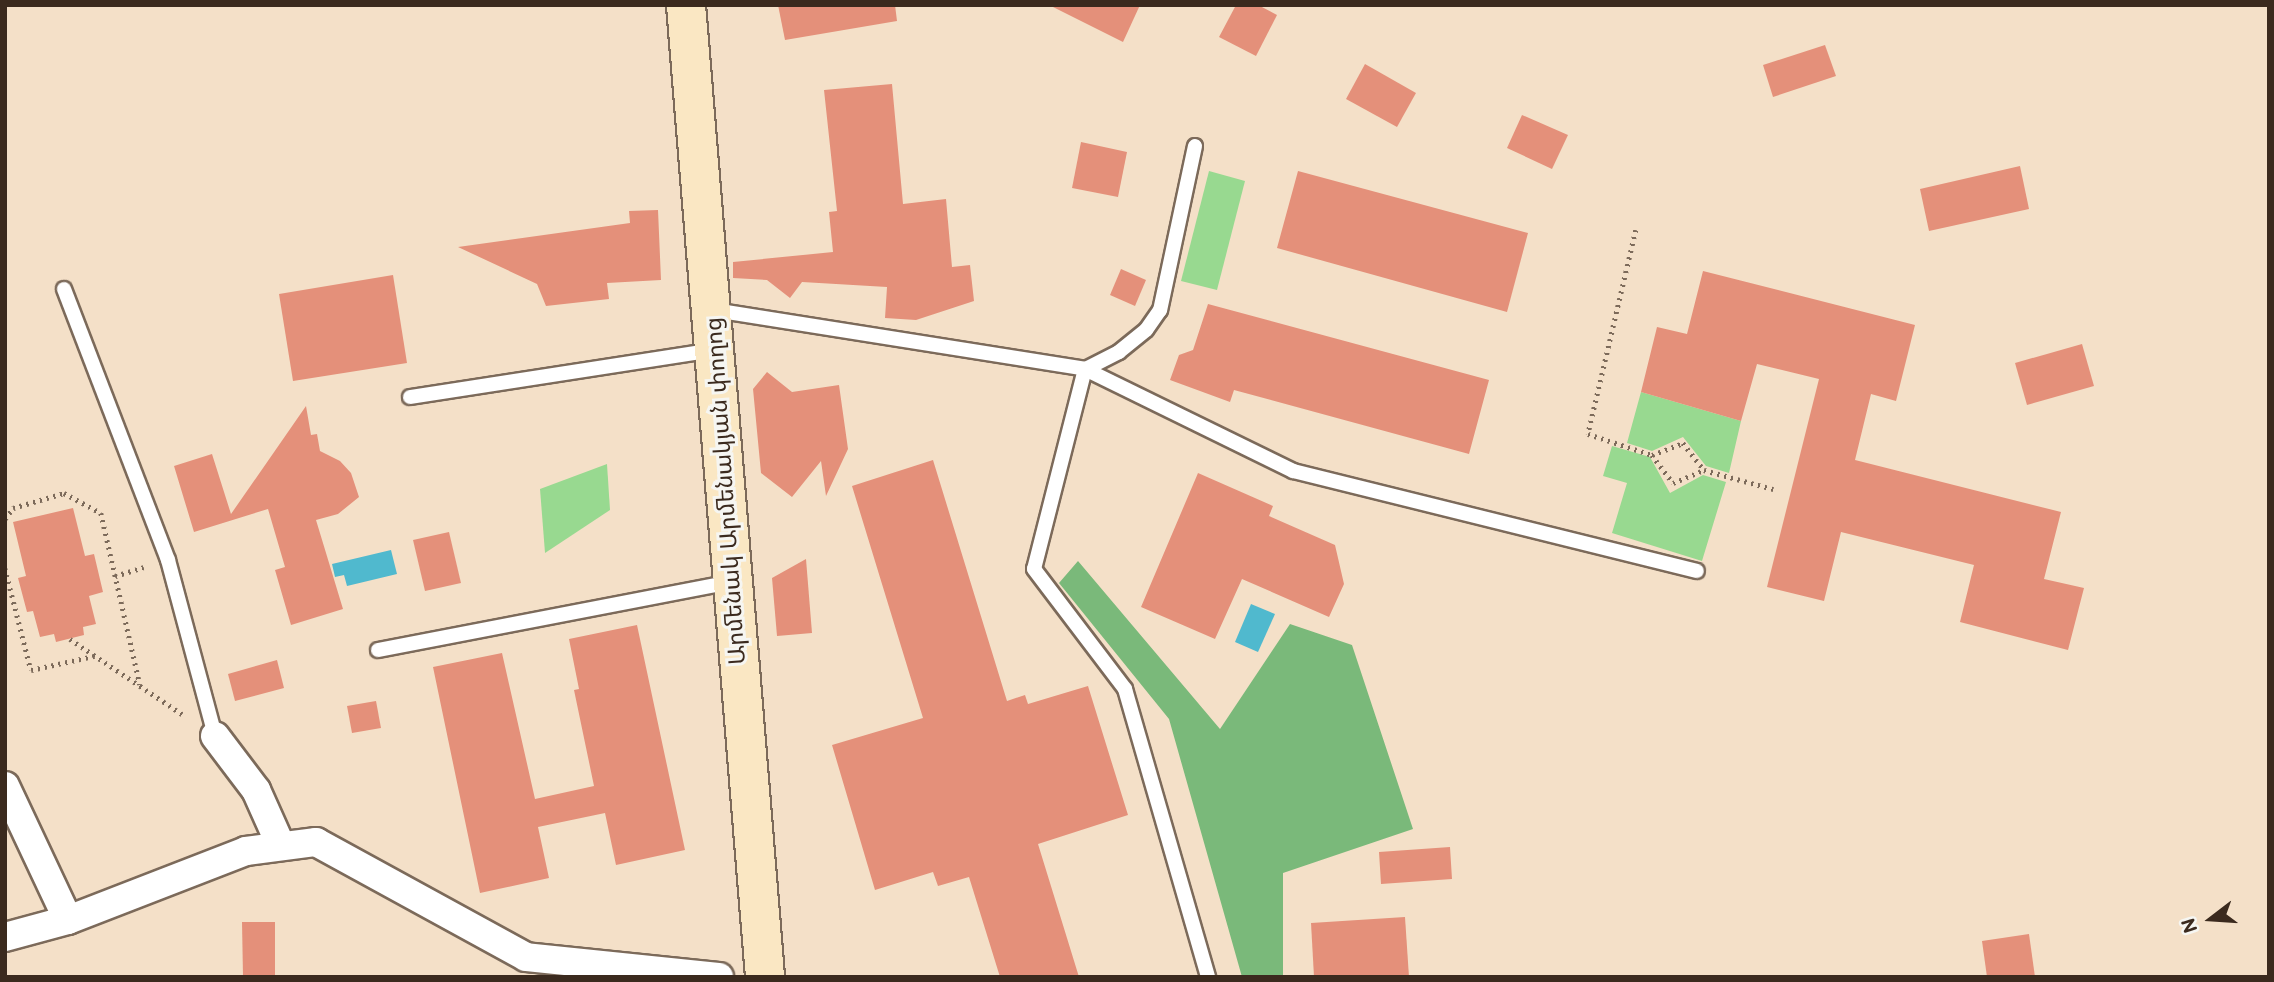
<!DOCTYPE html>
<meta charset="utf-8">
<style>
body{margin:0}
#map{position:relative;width:2274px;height:982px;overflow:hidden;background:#f4e0c8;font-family:"Balsamiq Sans","Noto Sans Armenian",sans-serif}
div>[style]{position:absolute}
.green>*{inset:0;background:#98d990}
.forest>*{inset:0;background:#7ab97a}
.water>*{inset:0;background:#50b9ce}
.building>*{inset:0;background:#e4907a}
.path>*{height:4.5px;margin-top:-2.25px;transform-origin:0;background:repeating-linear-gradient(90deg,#7c6a5a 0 2px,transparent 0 7px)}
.roads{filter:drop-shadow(2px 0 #7c6a5a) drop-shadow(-2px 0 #7c6a5a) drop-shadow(0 2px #7c6a5a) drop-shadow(0 -2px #7c6a5a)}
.lane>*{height:14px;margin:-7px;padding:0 7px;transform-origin:7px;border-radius:7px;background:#fff}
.street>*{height:28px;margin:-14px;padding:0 14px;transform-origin:14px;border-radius:14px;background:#fff}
.secondary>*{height:38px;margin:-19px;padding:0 19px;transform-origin:19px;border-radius:19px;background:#fae7c3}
span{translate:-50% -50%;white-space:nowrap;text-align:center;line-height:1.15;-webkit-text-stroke:6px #f6f6f2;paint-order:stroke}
.street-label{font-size:23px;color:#3b2a1e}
.frame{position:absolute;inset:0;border:7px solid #3b2a1e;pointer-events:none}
.north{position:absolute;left:2176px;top:884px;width:70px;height:70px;-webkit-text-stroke:5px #f6f6f2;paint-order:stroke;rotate:253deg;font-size:19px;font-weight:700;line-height:28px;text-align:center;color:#3b2a1e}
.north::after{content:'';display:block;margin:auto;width:24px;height:32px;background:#3b2a1e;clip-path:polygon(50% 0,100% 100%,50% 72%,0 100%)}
</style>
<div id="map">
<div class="green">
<div style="clip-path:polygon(1209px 171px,1245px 181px,1217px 290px,1181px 281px)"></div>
<div style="clip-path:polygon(1641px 392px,1741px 421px,1729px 473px,1706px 466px,1683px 437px,1652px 451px,1627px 443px)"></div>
<div style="clip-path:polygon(1612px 446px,1650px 457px,1670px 493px,1703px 475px,1726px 482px,1702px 561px,1612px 533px,1627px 483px,1603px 476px)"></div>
<div style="clip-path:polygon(607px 464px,610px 510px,545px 553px,540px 489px)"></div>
</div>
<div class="forest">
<div style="clip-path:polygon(1078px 561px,1220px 729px,1290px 624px,1352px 645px,1413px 829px,1283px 873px,1283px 977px,1242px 977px,1169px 719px,1059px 583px)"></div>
</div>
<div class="water">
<div style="clip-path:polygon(391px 550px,397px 574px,347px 586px,344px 575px,335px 577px,332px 564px)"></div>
<div style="clip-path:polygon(1251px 604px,1275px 614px,1258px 652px,1235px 642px)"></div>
</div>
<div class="building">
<div style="clip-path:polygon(778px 5px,895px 5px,897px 21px,785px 40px)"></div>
<div style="clip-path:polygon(1049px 5px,1140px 5px,1123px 42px)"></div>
<div style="clip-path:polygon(1236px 5px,1258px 5px,1277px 15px,1256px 56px,1219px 37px)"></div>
<div style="clip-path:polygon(1825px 45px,1836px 76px,1773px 97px,1763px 65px)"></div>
<div style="clip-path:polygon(1365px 64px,1416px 93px,1397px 127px,1346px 99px)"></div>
<div style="clip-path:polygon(892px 84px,903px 204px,946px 199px,952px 267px,970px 265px,974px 301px,916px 320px,885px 318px,887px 287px,802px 282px,790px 298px,767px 280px,733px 278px,733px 262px,833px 252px,829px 212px,837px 211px,824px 90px)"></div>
<div style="clip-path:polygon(1522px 115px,1568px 135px,1552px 169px,1507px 148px)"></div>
<div style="clip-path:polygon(1081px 142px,1127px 152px,1118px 197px,1072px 188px)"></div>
<div style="clip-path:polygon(2020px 166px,2029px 209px,1929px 231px,1920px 189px)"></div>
<div style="clip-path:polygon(1298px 171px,1528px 233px,1507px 312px,1277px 248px)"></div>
<div style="clip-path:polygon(658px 210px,661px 280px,607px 283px,609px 299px,546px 306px,537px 284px,458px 247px,630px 223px,629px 211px)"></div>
<div style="clip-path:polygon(1121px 269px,1146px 280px,1135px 306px,1110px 295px)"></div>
<div style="clip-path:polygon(1703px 271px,1915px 325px,1896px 401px,1871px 394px,1855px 460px,2061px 512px,2044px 579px,2084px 588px,2068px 650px,1960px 622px,1974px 565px,1841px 532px,1824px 601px,1767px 587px,1819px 379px,1757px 364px,1741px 421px,1641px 392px,1657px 327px,1687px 334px)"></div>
<div style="clip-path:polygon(393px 275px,407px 363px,293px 381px,279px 294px)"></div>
<div style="clip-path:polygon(1208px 304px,1489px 380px,1469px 454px,1234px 390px,1230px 402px,1170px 380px,1179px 355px,1193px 350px)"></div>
<div style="clip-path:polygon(2082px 344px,2094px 386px,2027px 405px,2015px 363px)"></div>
<div style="clip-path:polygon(767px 372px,792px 392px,839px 385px,848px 449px,826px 496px,821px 461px,792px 497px,761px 473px,753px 389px)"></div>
<div style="clip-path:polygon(306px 406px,311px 435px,317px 434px,320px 451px,340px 461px,351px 473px,359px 497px,338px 514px,316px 520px,343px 609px,291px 625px,275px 570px,285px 567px,268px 509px,194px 532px,174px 466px,212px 454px,231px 514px)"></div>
<div style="clip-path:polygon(933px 460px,1007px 701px,1025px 695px,1028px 704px,1088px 686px,1128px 815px,1038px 844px,1079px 977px,1000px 977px,969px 877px,938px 886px,933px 872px,875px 890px,832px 745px,923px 718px,852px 486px)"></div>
<div style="clip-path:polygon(1198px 473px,1273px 506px,1269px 516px,1335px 545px,1344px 584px,1329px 617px,1242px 579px,1215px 639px,1141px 607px)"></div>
<div style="clip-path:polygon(73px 508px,85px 556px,94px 554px,103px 592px,89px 596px,96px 624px,83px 627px,84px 635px,56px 642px,54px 634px,40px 637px,33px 611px,27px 612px,18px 578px,26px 576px,13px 522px)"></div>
<div style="clip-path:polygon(449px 532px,461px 583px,425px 591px,413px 540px)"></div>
<div style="clip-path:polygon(806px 559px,812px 633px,777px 636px,772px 578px)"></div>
<div style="clip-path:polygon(637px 625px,685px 850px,616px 865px,605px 813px,538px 827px,549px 878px,480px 893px,433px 667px,502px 653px,535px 799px,594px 786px,574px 690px,579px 689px,569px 639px)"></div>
<div style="clip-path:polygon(277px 660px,284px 688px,235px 701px,228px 674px)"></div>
<div style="clip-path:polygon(376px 701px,381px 728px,352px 733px,347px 706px)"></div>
<div style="clip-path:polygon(1450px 847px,1452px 879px,1381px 884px,1379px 852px)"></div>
<div style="clip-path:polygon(1405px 917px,1409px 977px,1314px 977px,1311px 923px)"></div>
<div style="clip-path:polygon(242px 922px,275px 922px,275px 977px,243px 977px)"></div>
<div style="clip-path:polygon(2029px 934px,2035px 977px,1987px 977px,1982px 941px)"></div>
</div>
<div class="path">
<div style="left:1636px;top:230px;width:210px;rotate:103.2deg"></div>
<div style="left:1588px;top:434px;width:67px;rotate:18.2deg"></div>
<div style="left:1652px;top:455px;width:33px;rotate:-21deg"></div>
<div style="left:1683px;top:443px;width:34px;rotate:52deg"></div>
<div style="left:1704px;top:470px;width:72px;rotate:15.4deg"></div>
<div style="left:1652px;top:455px;width:35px;rotate:53deg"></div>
<div style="left:1673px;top:483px;width:34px;rotate:-23deg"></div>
<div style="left:5px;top:519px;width:14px;rotate:-54deg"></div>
<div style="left:13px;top:508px;width:53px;rotate:-16.4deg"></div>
<div style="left:64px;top:493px;width:42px;rotate:28.4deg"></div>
<div style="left:101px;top:513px;width:176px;rotate:77.2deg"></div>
<div style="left:5px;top:568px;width:105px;rotate:75.7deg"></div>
<div style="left:31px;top:670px;width:65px;rotate:-12.5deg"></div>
<div style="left:115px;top:576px;width:30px;rotate:-17deg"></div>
<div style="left:70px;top:639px;width:135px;rotate:33.8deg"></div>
</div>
<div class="roads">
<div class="lane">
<div style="left:1195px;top:146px;width:168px;rotate:102deg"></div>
<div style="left:1160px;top:310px;width:24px;rotate:125deg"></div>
<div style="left:1146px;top:330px;width:35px;rotate:141deg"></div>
<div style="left:1119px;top:352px;width:38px;rotate:153deg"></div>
<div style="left:1085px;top:369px;width:206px;rotate:104.3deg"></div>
<div style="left:1034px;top:569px;width:151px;rotate:52.8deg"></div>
<div style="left:1125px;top:689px;width:300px;rotate:73.9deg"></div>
<div style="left:64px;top:289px;width:290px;rotate:69deg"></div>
<div style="left:168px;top:560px;width:182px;rotate:75deg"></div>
<div style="left:714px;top:310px;width:376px;rotate:9deg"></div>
<div style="left:1085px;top:369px;width:232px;rotate:26.1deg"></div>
<div style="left:1293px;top:471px;width:416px;rotate:13.9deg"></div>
<div style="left:410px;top:397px;width:308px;rotate:-8.8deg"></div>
<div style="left:378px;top:650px;width:360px;rotate:-10.9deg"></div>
</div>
<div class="street">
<div style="left:215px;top:736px;width:68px;rotate:52.8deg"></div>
<div style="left:256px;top:790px;width:61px;rotate:65.9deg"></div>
<div style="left:5px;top:786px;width:148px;rotate:64.8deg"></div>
<div style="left:5px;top:937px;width:65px;rotate:-15.1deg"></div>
<div style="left:68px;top:920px;width:191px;rotate:-21.2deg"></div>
<div style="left:246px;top:851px;width:71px;rotate:-7.3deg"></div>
<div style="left:316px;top:842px;width:239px;rotate:28.7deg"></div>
<div style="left:526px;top:957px;width:194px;rotate:5.9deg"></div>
</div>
<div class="secondary">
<div style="left:686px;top:5px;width:975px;rotate:85.35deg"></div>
</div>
</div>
<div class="street-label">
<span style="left:726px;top:491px;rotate:-94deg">Արմենակ Արմենակյան փողոց</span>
</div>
<div class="frame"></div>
<div class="north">N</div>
</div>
